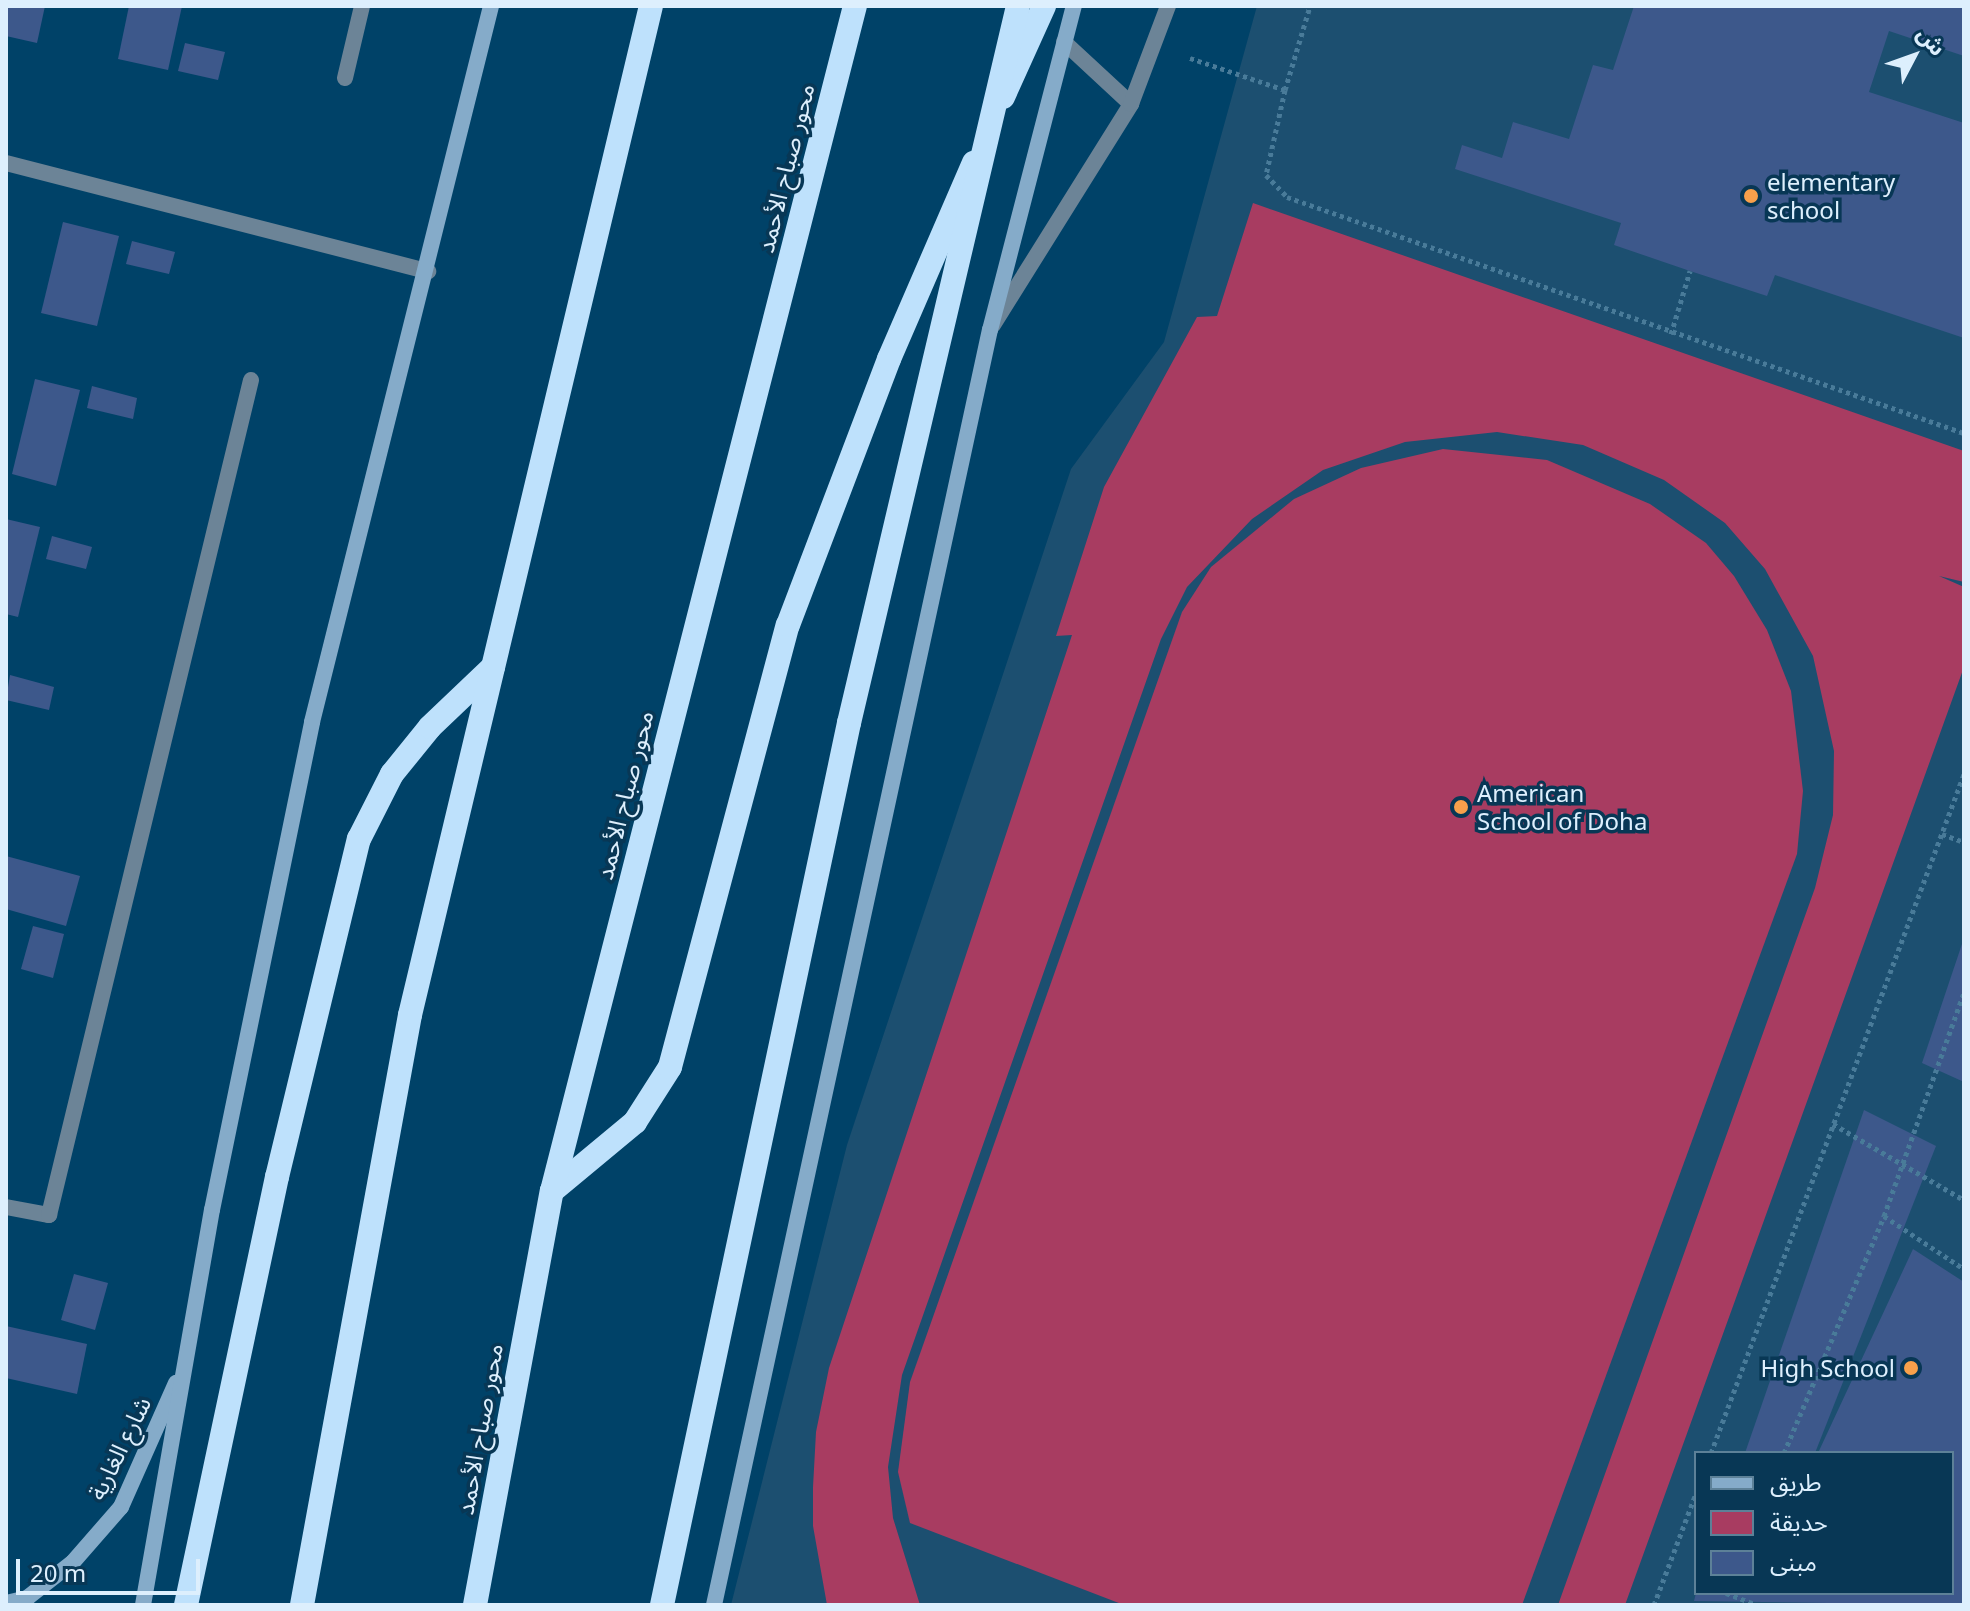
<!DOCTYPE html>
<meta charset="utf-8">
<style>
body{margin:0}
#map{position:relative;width:1970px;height:1611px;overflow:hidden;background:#004268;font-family:"Noto Sans","Noto Sans Arabic",sans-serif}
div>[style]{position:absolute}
.built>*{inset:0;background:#1c4f70}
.green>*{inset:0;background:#a83c61}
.building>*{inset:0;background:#3d588b}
.path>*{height:5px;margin-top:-2.5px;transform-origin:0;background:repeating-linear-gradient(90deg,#497b99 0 4px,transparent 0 8px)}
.lane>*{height:16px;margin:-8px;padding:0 8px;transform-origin:8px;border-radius:8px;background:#6c8497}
.street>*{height:16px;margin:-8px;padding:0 8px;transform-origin:8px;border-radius:8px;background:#6c8497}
.secondary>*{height:16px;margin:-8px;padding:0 8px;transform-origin:8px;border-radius:8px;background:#85abc9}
.highway>*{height:24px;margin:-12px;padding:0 12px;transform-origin:12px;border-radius:12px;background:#bee1fc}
.path-bridge>*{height:5px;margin-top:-2.5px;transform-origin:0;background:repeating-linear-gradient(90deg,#497b99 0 4px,transparent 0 8px)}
.highway-bridge>*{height:24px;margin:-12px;padding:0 12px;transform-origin:12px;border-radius:12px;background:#bee1fc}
.dots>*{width:22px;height:22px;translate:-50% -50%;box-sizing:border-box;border:4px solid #083755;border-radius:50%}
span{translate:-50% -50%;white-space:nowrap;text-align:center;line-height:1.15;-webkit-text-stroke:7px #083755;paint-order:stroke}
.street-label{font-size:24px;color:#ddeffd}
.poi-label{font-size:24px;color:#ddeffd}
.left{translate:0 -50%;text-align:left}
.right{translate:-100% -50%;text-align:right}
.frame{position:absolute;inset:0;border:8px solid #ddeffd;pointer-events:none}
.legend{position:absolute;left:1694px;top:1451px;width:260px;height:144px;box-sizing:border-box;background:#083755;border:2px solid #5d8198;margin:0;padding:10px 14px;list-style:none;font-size:24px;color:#ddeffd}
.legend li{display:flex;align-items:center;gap:16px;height:40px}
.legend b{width:40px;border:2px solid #5d8198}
.north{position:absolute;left:1874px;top:16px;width:80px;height:80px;-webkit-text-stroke:6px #083755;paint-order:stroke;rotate:49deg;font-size:22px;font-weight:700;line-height:32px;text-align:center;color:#ddeffd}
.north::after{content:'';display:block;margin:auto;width:28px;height:36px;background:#ddeffd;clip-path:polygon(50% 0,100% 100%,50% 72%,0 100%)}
.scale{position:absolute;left:16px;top:1559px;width:184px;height:36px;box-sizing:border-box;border:4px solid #ddeffd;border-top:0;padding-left:10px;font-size:24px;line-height:28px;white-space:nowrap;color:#ddeffd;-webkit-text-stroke:6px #083755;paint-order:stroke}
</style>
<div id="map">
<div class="built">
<div style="clip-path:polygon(evenodd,1257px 6px,1964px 6px,1964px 1605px,731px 1605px,847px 1145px,1071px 469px,1164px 342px,1257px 6px,1696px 1453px,1952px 1453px,1952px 1593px,1696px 1593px,1696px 1453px)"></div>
</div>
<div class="green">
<div style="clip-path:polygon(1253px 203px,1964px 451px,1964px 582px,1939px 576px,1964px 587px,1964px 667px,1625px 1605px,1558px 1605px,1815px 888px,1833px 815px,1834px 751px,1813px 656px,1765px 569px,1725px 523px,1664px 480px,1583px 445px,1497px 432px,1405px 442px,1323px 470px,1252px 519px,1187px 587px,1161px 639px,902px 1375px,888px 1467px,893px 1518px,920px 1605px,827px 1605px,813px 1526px,813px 1487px,816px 1432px,829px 1368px,1072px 635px,1056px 636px,1104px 487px,1197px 317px,1217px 316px)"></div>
<div style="clip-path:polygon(1443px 449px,1547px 460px,1650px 504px,1706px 543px,1734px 576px,1767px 630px,1791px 691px,1803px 791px,1797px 854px,1522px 1605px,1124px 1605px,910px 1523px,898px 1472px,910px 1382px,1182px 612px,1211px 567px,1294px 499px,1361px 468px)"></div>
</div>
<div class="building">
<div style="clip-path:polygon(6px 6px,45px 6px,37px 43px,6px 36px)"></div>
<div style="clip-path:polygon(129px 6px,182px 6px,168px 70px,118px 59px)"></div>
<div style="clip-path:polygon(1634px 6px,1964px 6px,1964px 56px,1889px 31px,1869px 92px,1964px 123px,1964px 338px,1775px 275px,1767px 296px,1690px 271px,1614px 245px,1621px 223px,1455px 169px,1462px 145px,1502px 158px,1513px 122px,1569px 139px,1593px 65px,1613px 70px)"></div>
<div style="clip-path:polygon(185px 43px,225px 52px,218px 80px,178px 71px)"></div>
<div style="clip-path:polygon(63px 222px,119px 236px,97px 326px,41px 313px)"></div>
<div style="clip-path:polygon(132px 241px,175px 252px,169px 274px,126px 264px)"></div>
<div style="clip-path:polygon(35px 379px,80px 390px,56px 486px,12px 474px)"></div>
<div style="clip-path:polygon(92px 386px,137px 398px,133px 419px,87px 408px)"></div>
<div style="clip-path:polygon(6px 519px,40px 527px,18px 617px,6px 614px)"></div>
<div style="clip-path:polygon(52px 536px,92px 547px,86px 569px,46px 559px)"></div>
<div style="clip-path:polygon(10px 675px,54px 687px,49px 710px,6px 700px)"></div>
<div style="clip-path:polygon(6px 856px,80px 876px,66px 926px,6px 909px)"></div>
<div style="clip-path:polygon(33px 926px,64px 934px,53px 978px,21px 969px)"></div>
<div style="clip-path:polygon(1963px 941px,1964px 941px,1964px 1082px,1922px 1063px)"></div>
<div style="clip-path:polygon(1864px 1110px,1936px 1146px,1815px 1453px,1745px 1453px)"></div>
<div style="clip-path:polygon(1913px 1249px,1964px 1282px,1964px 1605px,1694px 1601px,1696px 1593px,1952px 1593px,1952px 1453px,1818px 1453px)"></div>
<div style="clip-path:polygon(74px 1274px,108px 1283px,95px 1330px,61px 1320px)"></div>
<div style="clip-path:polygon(6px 1326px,87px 1344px,77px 1394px,6px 1378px)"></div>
</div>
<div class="path">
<div style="left:1190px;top:58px;width:100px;rotate:18.6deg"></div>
<div style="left:1285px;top:90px;width:87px;rotate:102.6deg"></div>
<div style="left:1266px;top:175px;width:30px;rotate:46deg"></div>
<div style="left:1287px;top:197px;width:717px;rotate:19.22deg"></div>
<div style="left:1285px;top:90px;width:88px;rotate:-73.4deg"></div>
<div style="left:1671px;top:334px;width:66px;rotate:-73.2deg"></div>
<div style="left:1942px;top:834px;width:23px;rotate:20deg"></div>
<div style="left:1833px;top:1124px;width:151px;rotate:30.1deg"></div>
<div style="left:1884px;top:1216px;width:96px;rotate:33.5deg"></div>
<div style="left:1711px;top:1453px;width:725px;rotate:-69.56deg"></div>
<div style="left:1726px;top:1593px;width:30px;rotate:21deg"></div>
<div style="left:1654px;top:1605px;width:120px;rotate:-69.4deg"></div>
</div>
<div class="lane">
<div style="left:1064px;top:42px;width:91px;rotate:42.8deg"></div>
<div style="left:993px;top:325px;width:261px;rotate:-58deg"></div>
<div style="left:1131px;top:104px;width:105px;rotate:-69.3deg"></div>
</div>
<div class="street">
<div style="left:345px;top:78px;width:74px;rotate:-76.7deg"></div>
<div style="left:6px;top:163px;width:436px;rotate:14.4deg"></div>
<div style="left:6px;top:1207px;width:44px;rotate:10.5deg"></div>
<div style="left:49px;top:1215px;width:859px;rotate:-76.4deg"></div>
</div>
<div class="secondary">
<div style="left:6px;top:1603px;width:22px;rotate:-13deg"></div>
<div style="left:27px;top:1598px;width:58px;rotate:-38deg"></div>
<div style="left:73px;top:1562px;width:73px;rotate:-48.9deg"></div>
<div style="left:121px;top:1507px;width:136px;rotate:-66.1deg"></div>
<div style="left:143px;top:1605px;width:401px;rotate:-80.1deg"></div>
<div style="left:212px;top:1210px;width:498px;rotate:-78.4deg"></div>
<div style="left:312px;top:722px;width:738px;rotate:-75.96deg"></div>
<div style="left:714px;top:1605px;width:1305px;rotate:-77.79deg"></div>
<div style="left:990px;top:330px;width:335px;rotate:-75.5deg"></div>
</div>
<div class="highway">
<div style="left:1003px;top:97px;width:100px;rotate:-65.7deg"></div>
<div style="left:552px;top:1191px;width:108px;rotate:-39.7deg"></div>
<div style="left:635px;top:1122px;width:65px;rotate:-57.5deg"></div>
<div style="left:670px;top:1067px;width:457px;rotate:-75.1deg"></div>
<div style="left:788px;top:625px;width:285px;rotate:-69.2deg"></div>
<div style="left:889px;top:359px;width:214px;rotate:-66.6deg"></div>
<div style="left:186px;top:1605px;width:438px;rotate:-78deg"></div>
<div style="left:277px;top:1177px;width:348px;rotate:-76.4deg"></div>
<div style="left:359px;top:839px;width:73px;rotate:-63.1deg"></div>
<div style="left:392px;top:774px;width:60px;rotate:-51deg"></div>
<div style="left:430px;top:727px;width:87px;rotate:-43.6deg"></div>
<div style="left:302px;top:1605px;width:600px;rotate:-79.63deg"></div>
<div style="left:410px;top:1015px;width:1037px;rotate:-76.57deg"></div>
<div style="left:475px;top:1605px;width:421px;rotate:-79.5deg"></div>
<div style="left:552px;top:1191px;width:1223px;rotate:-75.66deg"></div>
<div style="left:662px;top:1605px;width:902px;rotate:-78.03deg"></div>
</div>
<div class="path-bridge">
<div style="left:1784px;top:1453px;width:257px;rotate:-67.1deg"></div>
<div style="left:1884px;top:1216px;width:237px;rotate:-70.3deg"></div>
</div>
<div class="highway-bridge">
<div style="left:849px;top:723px;width:737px;rotate:-76.74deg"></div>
</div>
<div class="dots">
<div style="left:1751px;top:196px;background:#f8a04b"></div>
<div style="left:1461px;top:807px;background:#f8a04b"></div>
<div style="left:1911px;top:1368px;background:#f8a04b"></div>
</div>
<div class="street-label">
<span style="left:785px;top:168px;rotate:-76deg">محور صباح الأحمد</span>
<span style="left:624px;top:795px;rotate:-76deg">محور صباح الأحمد</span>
<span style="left:479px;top:1429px;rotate:-80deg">محور صباح الأحمد</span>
<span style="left:119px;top:1448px;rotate:-64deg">شارع الغارية</span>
</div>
<div class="poi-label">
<span class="left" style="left:1767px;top:196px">elementary<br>school</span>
<span class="left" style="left:1477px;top:807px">American<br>School of Doha</span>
<span class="right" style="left:1895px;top:1368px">High School</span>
</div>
<div class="frame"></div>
<ul class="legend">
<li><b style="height:10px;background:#85abc9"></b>طريق</li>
<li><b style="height:22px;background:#a83c61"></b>حديقة</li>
<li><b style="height:22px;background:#3d588b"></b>مبنى</li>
</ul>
<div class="north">ش</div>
<div class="scale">20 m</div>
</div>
